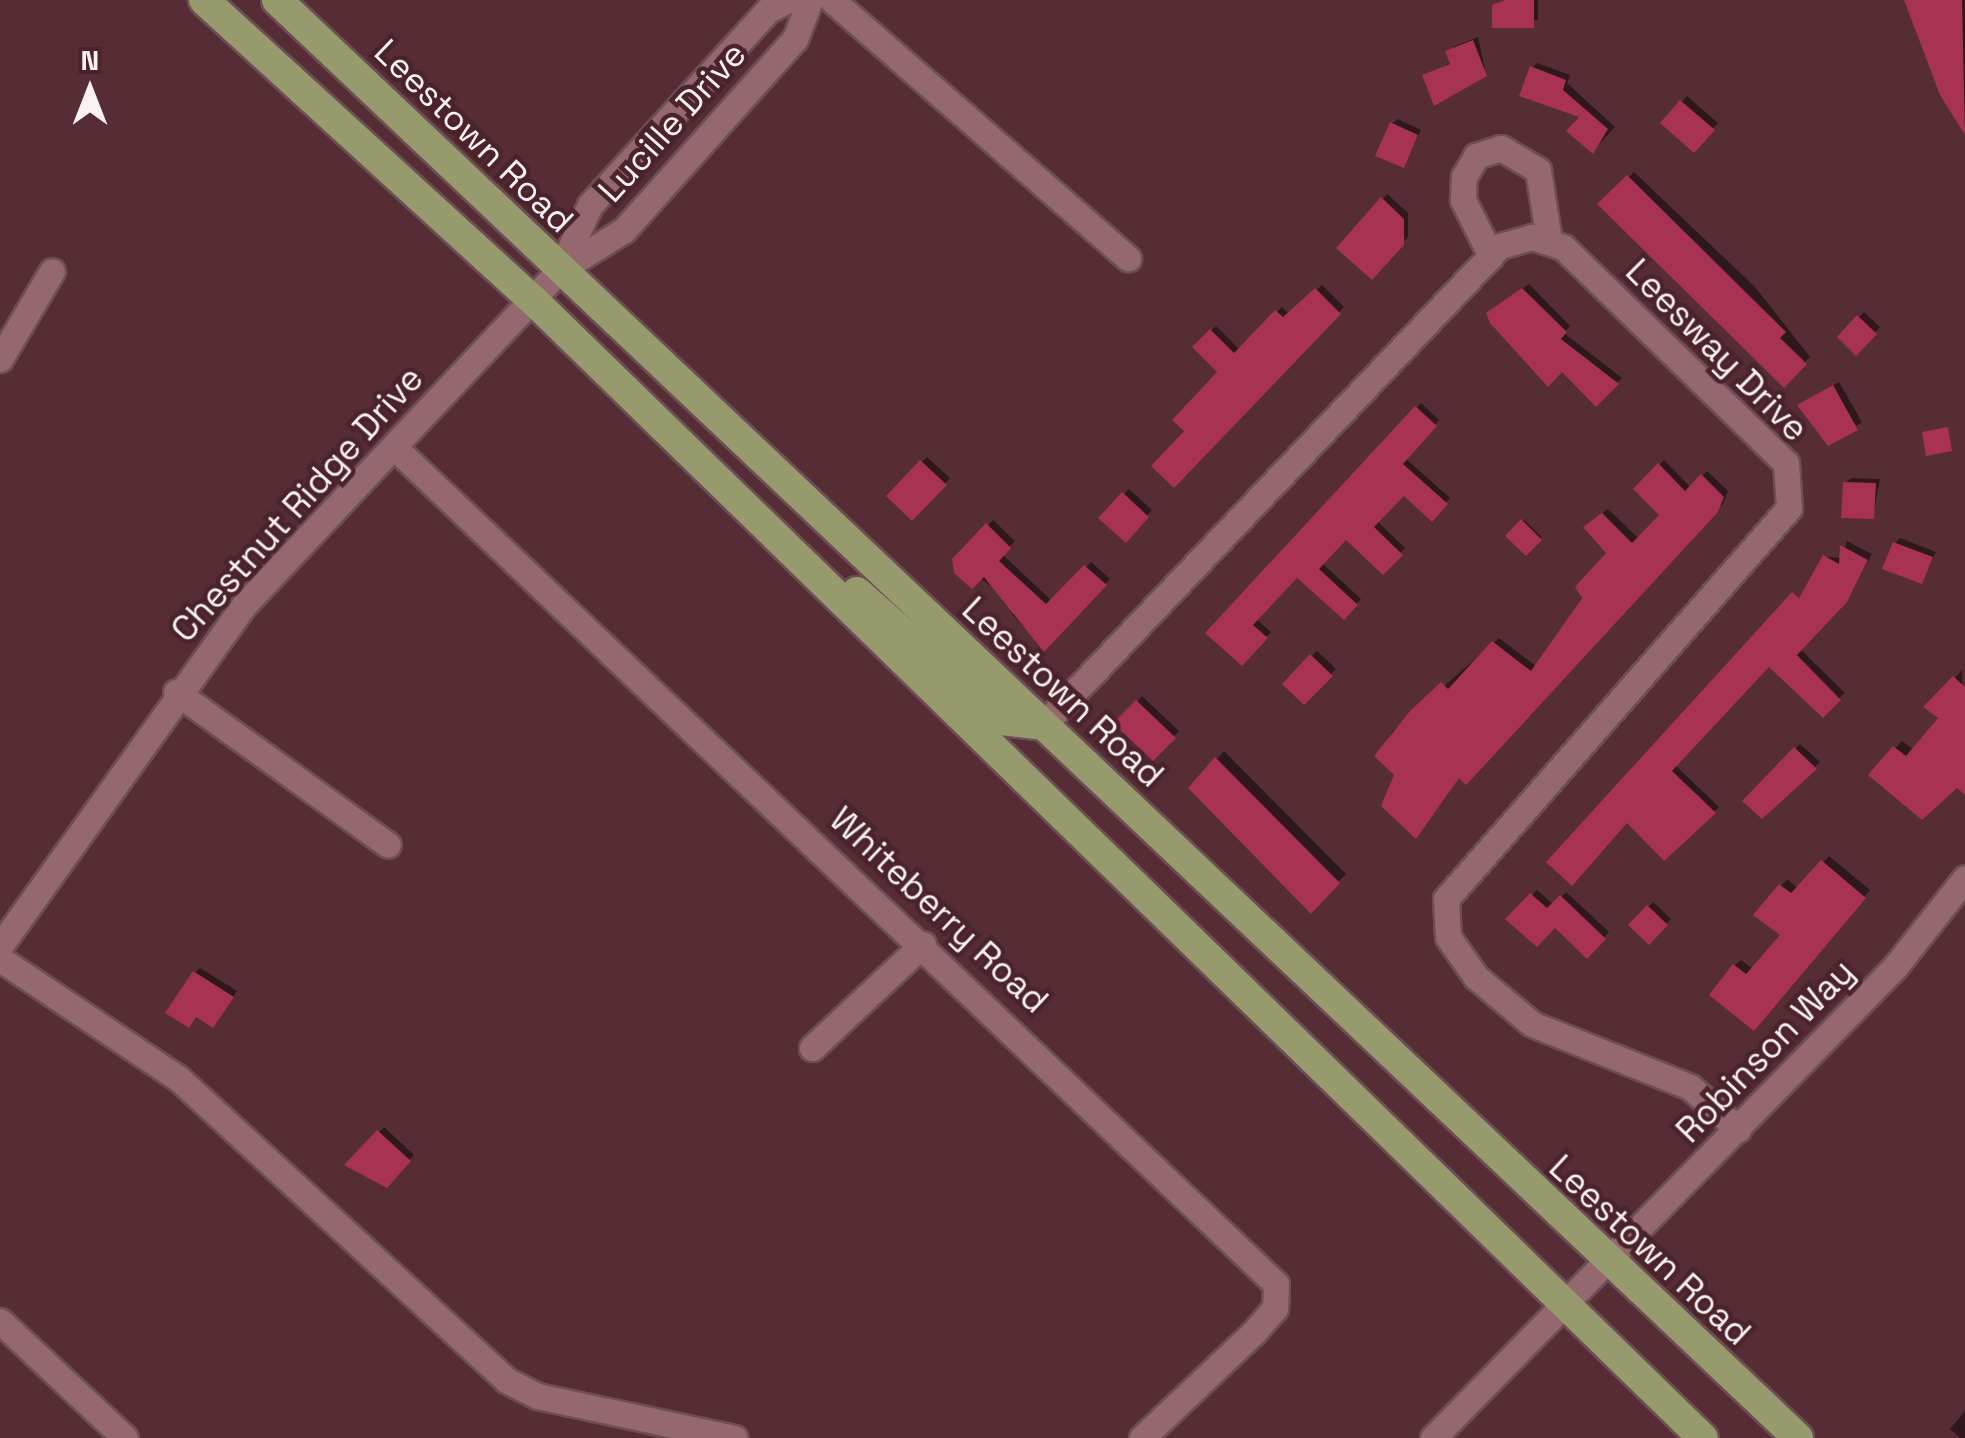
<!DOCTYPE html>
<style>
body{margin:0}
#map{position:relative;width:1965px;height:1438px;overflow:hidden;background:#562d35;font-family:"Space Grotesk",sans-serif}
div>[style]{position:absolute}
.shadow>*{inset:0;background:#0007}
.building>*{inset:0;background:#a73251}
.roads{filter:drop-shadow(2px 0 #6d4e54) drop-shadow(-2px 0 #6d4e54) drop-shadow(0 2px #6d4e54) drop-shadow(0 -2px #6d4e54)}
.street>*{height:25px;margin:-12.5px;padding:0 12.5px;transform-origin:12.5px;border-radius:12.5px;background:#95676e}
.primary>*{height:30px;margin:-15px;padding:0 15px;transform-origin:15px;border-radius:15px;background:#979a6d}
span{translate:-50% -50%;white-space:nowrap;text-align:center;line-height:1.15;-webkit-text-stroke:9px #4a232b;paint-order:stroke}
.street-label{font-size:35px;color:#fdf2f3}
.north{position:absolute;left:40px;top:40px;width:100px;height:100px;-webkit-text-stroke:8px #4a232b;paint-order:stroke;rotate:0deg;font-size:28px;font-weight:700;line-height:40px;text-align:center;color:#fdf2f3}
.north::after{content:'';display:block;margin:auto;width:35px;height:45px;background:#fdf2f3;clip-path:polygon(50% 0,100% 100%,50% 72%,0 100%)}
</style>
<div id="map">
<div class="shadow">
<div style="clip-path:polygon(1503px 0,1538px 0,1538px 20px,1495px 25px)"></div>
<div style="clip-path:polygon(1907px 0,1965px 0,1965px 124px,1942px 94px)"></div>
<div style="clip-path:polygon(1478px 37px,1486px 74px,1425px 76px,1452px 62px,1453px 47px)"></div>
<div style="clip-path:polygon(1537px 63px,1570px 75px,1567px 83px,1615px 127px,1593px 151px,1583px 116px,1532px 68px)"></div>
<div style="clip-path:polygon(1687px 96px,1718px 123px,1694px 150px,1663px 123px)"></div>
<div style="clip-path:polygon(1398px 119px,1421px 130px,1403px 165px,1392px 124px)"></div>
<div style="clip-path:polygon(1634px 172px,1755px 287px,1810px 357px,1784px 385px,1601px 204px)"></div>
<div style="clip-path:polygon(1387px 194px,1408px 213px,1408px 237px,1372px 277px,1339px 248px)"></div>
<div style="clip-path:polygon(1529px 284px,1570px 326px,1564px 333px,1622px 378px,1596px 403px,1562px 369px,1548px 384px,1489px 313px)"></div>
<div style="clip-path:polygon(1322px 285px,1344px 307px,1174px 484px,1187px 431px,1220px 372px,1195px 347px,1216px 326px,1240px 350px,1282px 307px,1289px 314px)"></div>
<div style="clip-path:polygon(1864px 312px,1880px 327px,1856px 352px,1840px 337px)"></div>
<div style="clip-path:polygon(1839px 382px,1862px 422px,1829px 443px,1801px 405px)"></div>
<div style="clip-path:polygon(1421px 403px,1439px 420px,1405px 458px,1450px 498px,1432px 518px,1404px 493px,1377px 521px,1405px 548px,1383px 572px,1346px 537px,1322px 563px,1361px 599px,1344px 617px,1297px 575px,1256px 619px,1271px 632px,1242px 663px,1209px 633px)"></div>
<div style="clip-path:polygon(927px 457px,950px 478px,912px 517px,890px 496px)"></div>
<div style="clip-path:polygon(1664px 460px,1691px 488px,1707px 471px,1728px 491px,1723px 504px,1486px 761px,1460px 775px,1397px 775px,1377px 756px,1393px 731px,1499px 638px,1537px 667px,1610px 553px,1591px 522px,1608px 509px,1639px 539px,1662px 514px,1636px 489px)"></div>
<div style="clip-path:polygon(1851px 478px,1880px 479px,1873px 517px,1845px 483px)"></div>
<div style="clip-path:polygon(1129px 489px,1152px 510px,1126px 539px,1102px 518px)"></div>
<div style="clip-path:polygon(993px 520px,1015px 541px,1002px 554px,1052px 601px,1091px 562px,1110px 579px,1044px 648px,1012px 614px,1019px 606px,955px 560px)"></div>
<div style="clip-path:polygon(1524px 520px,1542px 537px,1526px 552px,1509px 536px)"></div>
<div style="clip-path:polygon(1900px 538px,1936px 552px,1921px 582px,1895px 543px)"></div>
<div style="clip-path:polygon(1847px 541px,1872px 554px,1851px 594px,1800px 649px,1845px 693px,1823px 714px,1769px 663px,1675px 765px,1719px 807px,1664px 857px,1627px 820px,1550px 861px,1804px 594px,1825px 557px,1842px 558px)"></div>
<div style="clip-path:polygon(1317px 651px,1336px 669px,1304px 702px,1285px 684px)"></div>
<div style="clip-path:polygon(1962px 670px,1965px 778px,1871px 775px,1902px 741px,1914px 750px,1942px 718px,1927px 707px)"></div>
<div style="clip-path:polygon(1142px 696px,1179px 731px,1153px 758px,1117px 723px)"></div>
<div style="clip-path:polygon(1800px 744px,1820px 762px,1767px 814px,1746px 801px)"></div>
<div style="clip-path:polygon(1224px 751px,1346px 874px,1311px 910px,1192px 788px)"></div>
<div style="clip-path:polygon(1829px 856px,1870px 890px,1760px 1022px,1734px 966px,1741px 960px,1753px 969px,1784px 935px,1757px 914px,1787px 879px,1799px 889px)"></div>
<div style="clip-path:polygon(1537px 890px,1554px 905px,1566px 892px,1609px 932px,1587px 955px,1555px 925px,1509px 919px)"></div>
<div style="clip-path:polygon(1653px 902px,1671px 919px,1649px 942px,1631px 925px)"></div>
<div style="clip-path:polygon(200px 968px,237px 991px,218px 1020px,195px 973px)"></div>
<div style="clip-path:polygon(384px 1127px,414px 1155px,387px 1184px,348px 1165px)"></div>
<div style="clip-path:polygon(1965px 1411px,1965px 1438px,1960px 1438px,1950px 1429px)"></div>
</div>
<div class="building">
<div style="clip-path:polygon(1505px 0,1534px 0,1534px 28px,1492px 28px,1492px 5px)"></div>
<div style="clip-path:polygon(1904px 0,1962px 0,1965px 135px,1940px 95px)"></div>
<div style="clip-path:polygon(1473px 40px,1487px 76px,1434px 106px,1422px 75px,1450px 64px,1445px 51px)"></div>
<div style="clip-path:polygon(1530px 66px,1566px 80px,1563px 90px,1608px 129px,1593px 154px,1566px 131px,1579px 117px,1519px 96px)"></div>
<div style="clip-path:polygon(1680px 100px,1715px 130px,1694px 153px,1660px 123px)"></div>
<div style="clip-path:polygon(1390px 122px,1418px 135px,1404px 168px,1375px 156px)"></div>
<div style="clip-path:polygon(1627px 175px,1786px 332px,1780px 338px,1807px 364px,1784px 388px,1597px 204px)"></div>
<div style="clip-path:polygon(1381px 197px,1404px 219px,1404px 245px,1372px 280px,1336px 248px)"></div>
<div style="clip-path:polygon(1315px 288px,1341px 314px,1174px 488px,1151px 466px,1184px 431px,1172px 420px,1217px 372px,1192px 347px,1210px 329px,1234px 353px,1275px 310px,1283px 317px)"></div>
<div style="clip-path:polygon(1522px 288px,1567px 332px,1561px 339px,1619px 384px,1596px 407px,1562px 372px,1548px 387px,1490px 323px,1486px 313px)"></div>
<div style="clip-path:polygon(1857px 315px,1877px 334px,1856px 356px,1837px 337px)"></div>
<div style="clip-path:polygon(1833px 385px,1858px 430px,1828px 446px,1797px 405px)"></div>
<div style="clip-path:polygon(1415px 406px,1437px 426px,1403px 464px,1448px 504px,1432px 522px,1404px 496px,1374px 527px,1403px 555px,1383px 575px,1346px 540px,1319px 569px,1358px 605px,1344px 620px,1297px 578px,1253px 625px,1268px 638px,1242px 666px,1205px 633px)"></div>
<div style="clip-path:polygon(1948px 427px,1952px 451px,1926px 456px,1922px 432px)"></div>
<div style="clip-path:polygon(920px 460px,947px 485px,912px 521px,886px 496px)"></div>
<div style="clip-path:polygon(1658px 463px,1685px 491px,1701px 474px,1724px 497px,1718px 512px,1481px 769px,1466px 785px,1459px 778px,1416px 839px,1381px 806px,1394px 775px,1374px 756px,1410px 711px,1441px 682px,1448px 689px,1492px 641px,1531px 671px,1582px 598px,1575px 587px,1606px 553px,1583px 527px,1602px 513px,1632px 543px,1659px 515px,1633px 489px)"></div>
<div style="clip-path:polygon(1843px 482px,1876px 483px,1874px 519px,1841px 518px)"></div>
<div style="clip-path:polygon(1122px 492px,1149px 517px,1126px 543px,1098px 518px)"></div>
<div style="clip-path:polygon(1521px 519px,1542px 540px,1526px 556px,1505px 536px)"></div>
<div style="clip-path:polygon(986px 523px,1011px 548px,999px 561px,1046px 604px,1084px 565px,1107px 585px,1044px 652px,984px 577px,972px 589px,954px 573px,952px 559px)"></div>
<div style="clip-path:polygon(1893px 542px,1933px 557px,1922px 584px,1882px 569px)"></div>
<div style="clip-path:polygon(1840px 545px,1868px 560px,1847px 602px,1797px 655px,1841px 700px,1823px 718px,1769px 667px,1672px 771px,1716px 813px,1664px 861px,1627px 823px,1572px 886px,1546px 862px,1792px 592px,1799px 598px,1823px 555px,1839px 564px)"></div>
<div style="clip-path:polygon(1310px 654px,1333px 676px,1304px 705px,1282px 684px)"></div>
<div style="clip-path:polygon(1953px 676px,1965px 687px,1965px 795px,1957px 788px,1922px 820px,1868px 775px,1893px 746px,1906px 756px,1938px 718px,1923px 707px)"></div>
<div style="clip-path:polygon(1136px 700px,1176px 738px,1153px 761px,1113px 723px)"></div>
<div style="clip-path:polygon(1794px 747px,1817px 769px,1762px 819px,1742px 801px)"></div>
<div style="clip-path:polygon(1215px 757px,1340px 883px,1311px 914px,1188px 788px)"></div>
<div style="clip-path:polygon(1821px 860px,1866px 898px,1754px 1031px,1709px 995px,1733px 964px,1746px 974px,1780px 935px,1753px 915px,1779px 884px,1791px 893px)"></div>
<div style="clip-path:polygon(1530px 893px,1547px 908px,1560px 895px,1606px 939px,1587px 959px,1555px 928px,1537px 947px,1505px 919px)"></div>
<div style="clip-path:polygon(1647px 905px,1668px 925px,1649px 945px,1628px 925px)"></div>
<div style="clip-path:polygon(193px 971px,234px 997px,213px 1028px,196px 1017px,189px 1028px,165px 1013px)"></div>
<div style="clip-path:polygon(377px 1130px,411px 1161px,387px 1188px,344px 1165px)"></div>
</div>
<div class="roads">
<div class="street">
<div style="left:832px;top:0;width:393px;rotate:41.1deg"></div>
<div style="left:1491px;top:256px;width:63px;rotate:-116.6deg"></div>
<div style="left:1463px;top:200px;width:23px;rotate:-88deg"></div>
<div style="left:1464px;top:177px;width:24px;rotate:-60deg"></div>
<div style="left:1476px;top:156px;width:26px;rotate:-18deg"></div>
<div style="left:1501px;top:148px;width:43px;rotate:30.7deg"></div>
<div style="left:1538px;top:170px;width:72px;rotate:81.2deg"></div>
<div style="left:560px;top:270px;width:72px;rotate:-65.2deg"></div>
<div style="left:590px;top:205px;width:264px;rotate:-47.6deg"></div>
<div style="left:768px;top:10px;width:22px;rotate:-27deg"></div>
<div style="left:0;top:359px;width:102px;rotate:-59.4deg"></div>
<div style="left:394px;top:447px;width:1216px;rotate:43.5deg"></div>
<div style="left:1276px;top:1284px;width:24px;rotate:92deg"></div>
<div style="left:1275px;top:1308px;width:33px;rotate:131deg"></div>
<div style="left:1253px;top:1333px;width:153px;rotate:136.6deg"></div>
<div style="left:176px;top:692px;width:261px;rotate:35.8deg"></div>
<div style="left:1043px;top:725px;width:662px;rotate:-46.35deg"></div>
<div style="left:1500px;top:246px;width:33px;rotate:-16deg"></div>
<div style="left:1532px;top:237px;width:33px;rotate:18deg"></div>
<div style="left:1563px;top:247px;width:310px;rotate:44.1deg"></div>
<div style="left:1786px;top:463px;width:45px;rotate:86.2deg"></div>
<div style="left:1789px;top:508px;width:520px;rotate:131.26deg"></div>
<div style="left:1446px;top:899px;width:38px;rotate:87deg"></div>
<div style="left:1448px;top:937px;width:49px;rotate:55deg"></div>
<div style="left:1476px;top:977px;width:73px;rotate:40deg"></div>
<div style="left:1532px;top:1024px;width:170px;rotate:21.7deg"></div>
<div style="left:1690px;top:1087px;width:64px;rotate:41.2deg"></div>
<div style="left:0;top:946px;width:419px;rotate:-54.4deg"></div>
<div style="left:244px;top:605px;width:461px;rotate:-46.7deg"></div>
<div style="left:560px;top:270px;width:75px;rotate:-32deg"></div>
<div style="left:624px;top:230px;width:256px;rotate:-48.2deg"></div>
<div style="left:795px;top:39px;width:42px;rotate:-69deg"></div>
<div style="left:0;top:959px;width:214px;rotate:33.8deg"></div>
<div style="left:178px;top:1078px;width:446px;rotate:42.6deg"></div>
<div style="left:506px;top:1380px;width:35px;rotate:27deg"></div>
<div style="left:537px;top:1396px;width:202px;rotate:12deg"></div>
<div style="left:812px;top:1048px;width:152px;rotate:-43.1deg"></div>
<div style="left:0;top:1321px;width:171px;rotate:43.1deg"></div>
<div style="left:1433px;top:1438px;width:660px;rotate:-45.55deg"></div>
<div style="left:1895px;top:967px;width:113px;rotate:-51.8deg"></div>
</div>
<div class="primary">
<div style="left:204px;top:0;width:445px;rotate:42.4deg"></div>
<div style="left:533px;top:300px;width:1632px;rotate:44.21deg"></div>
<div style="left:277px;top:0;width:2093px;rotate:43.39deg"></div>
<div style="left:857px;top:592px;width:193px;rotate:41.6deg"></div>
<div style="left:1001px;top:720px;width:42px;rotate:6.8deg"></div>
</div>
</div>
<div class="street-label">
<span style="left:672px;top:122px;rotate:-48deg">Lucille Drive</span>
<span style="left:474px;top:136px;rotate:44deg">Leestown Road</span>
<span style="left:1717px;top:350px;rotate:45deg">Leesway Drive</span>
<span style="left:297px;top:504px;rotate:-48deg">Chestnut Ridge Drive</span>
<span style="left:1063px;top:692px;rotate:43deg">Leestown Road</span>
<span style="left:939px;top:910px;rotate:43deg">Whiteberry Road</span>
<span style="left:1765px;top:1051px;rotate:-46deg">Robinson Way</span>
<span style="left:1650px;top:1250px;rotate:43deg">Leestown Road</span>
</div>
<div class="north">N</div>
</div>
